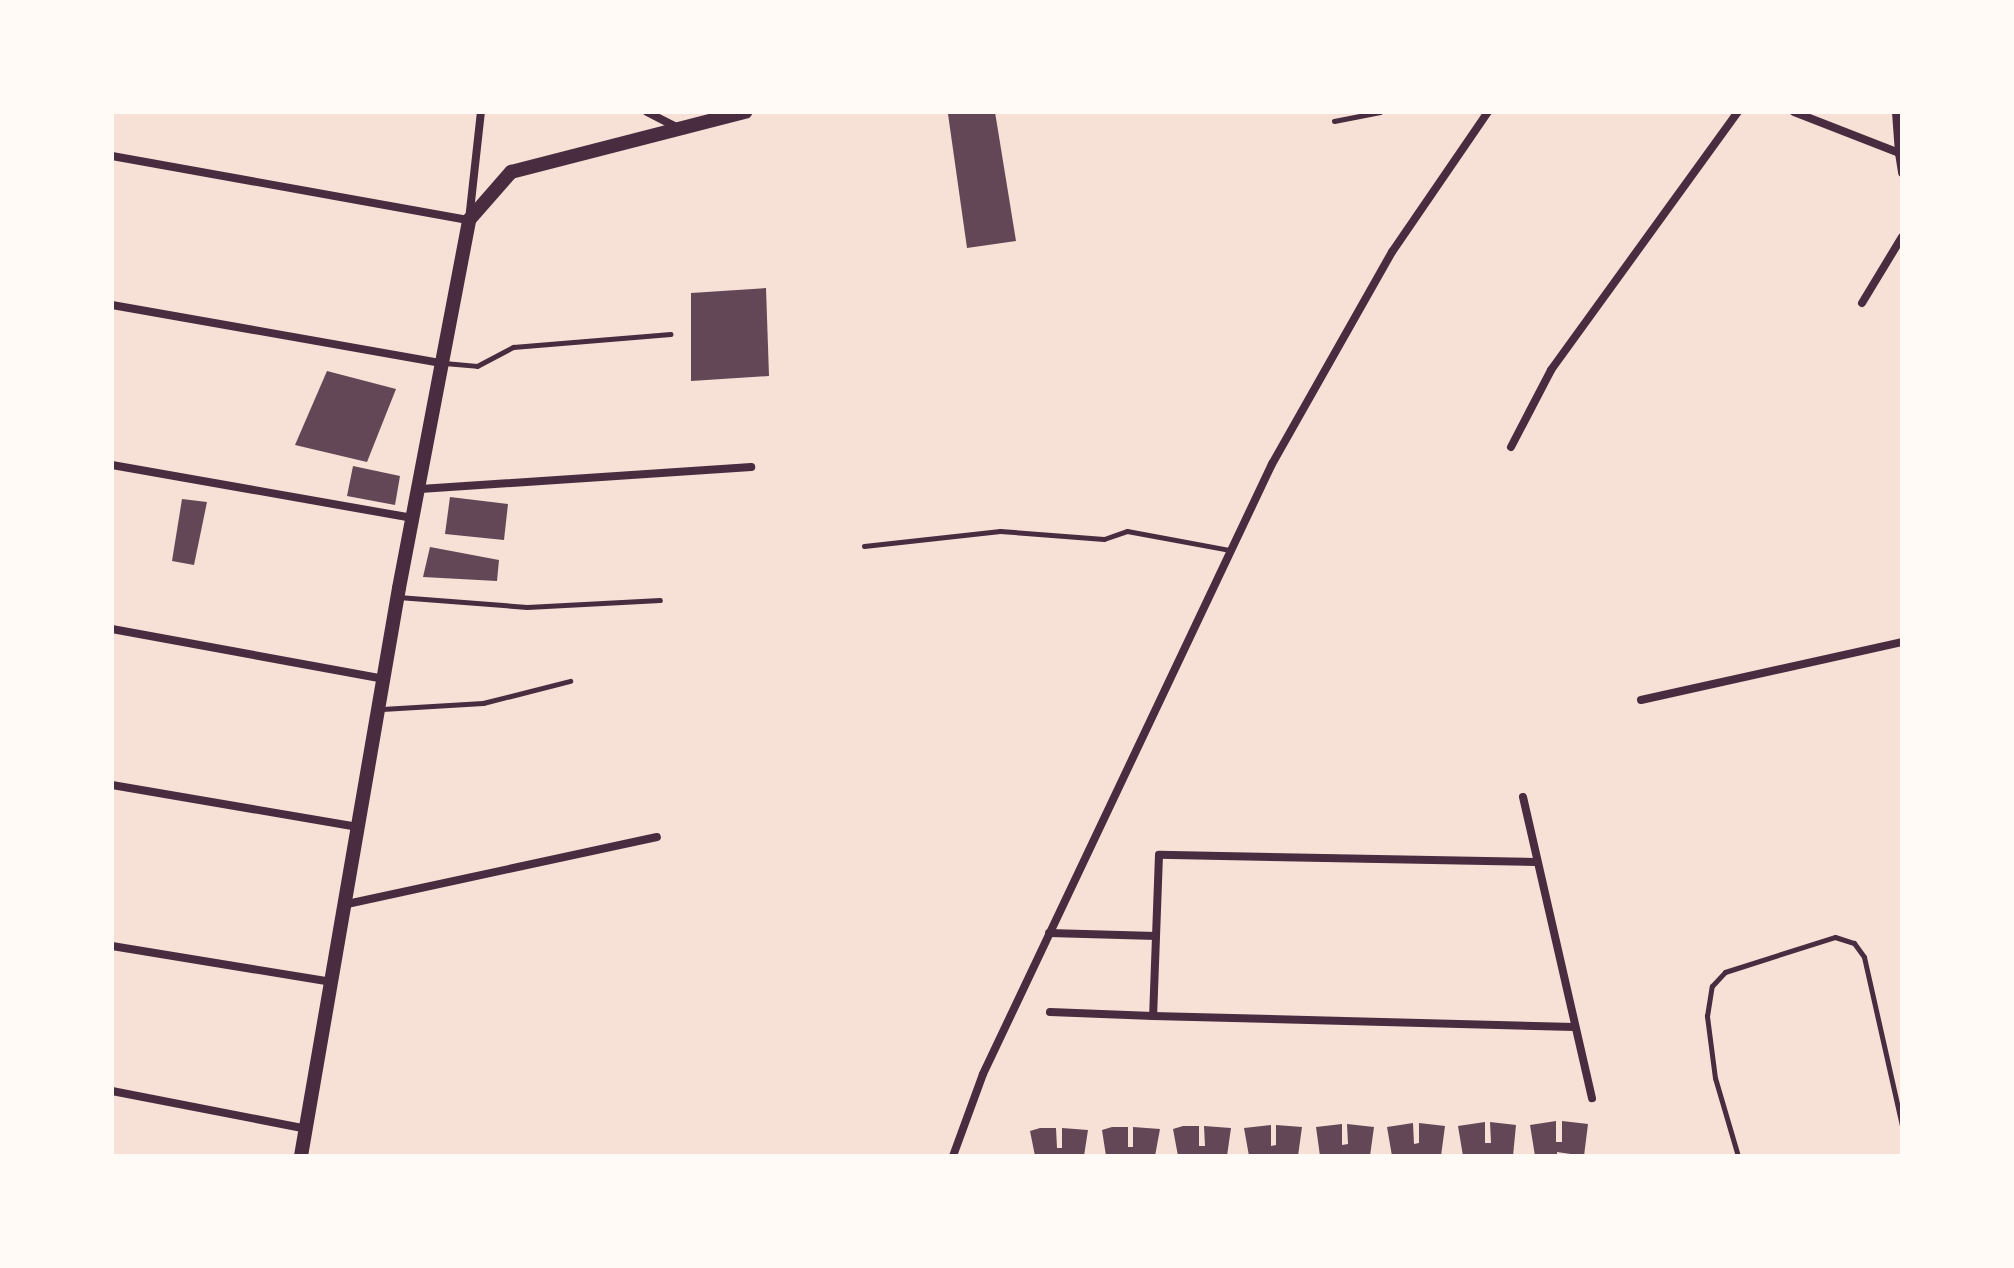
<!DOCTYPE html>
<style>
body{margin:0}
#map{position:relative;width:2014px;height:1268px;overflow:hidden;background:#f7e1d7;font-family:"Alegreya Sans",sans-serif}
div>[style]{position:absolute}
.building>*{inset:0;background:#644757}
.service>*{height:5px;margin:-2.5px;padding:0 2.5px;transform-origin:2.5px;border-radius:2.5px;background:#4a2c40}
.minor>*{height:8px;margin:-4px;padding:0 4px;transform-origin:4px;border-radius:4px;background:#4a2c40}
.tertiary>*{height:14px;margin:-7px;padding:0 7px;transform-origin:7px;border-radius:7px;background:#4a2c40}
span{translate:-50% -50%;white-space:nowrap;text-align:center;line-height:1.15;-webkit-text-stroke:6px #fffaf5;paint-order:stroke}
.frame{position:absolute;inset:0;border:114px solid #fffaf5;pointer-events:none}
</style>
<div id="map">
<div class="building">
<div style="clip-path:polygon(966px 112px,995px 112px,1016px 241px,967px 248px,948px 114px)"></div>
<div style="clip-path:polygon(766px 288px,769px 376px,691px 381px,691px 293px)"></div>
<div style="clip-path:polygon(327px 371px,396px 389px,367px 462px,295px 445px)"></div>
<div style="clip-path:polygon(353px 466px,400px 476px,395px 505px,347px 496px)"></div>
<div style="clip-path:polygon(450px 497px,508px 504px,504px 540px,445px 534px)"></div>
<div style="clip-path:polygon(182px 499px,207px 502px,194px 565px,172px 561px)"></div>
<div style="clip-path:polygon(430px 547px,499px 560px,497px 581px,423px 577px)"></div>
<div style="clip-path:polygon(1556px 1121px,1556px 1142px,1562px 1142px,1562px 1121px,1588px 1124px,1584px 1156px,1557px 1152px,1557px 1156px,1535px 1156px,1530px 1125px)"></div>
<div style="clip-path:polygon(1485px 1122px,1485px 1143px,1491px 1143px,1490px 1122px,1516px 1125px,1513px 1156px,1463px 1156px,1458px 1126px)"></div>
<div style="clip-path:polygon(1413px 1123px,1414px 1144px,1419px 1143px,1419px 1123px,1445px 1126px,1441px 1156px,1392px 1156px,1387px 1127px)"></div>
<div style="clip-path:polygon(1342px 1124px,1342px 1145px,1348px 1144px,1347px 1124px,1374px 1127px,1370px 1156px,1320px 1156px,1316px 1127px)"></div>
<div style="clip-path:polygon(1271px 1125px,1271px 1146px,1276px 1145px,1276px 1125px,1302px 1127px,1298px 1156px,1249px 1156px,1244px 1128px)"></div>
<div style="clip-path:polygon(1183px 1126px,1199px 1126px,1199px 1146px,1205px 1146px,1204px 1126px,1231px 1128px,1227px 1156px,1178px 1156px,1173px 1129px)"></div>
<div style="clip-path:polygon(1112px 1127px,1128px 1127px,1128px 1147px,1133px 1147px,1133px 1127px,1160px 1129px,1155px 1156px,1106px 1156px,1102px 1130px)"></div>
<div style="clip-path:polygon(1040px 1128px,1056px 1128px,1057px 1148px,1062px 1148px,1062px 1128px,1088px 1130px,1084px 1156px,1035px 1156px,1030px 1131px)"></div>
</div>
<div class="service">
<div style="left:1334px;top:121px;width:47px;rotate:-11.1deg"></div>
<div style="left:444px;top:363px;width:33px;rotate:5deg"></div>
<div style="left:477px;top:366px;width:41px;rotate:-27.8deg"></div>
<div style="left:513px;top:347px;width:158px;rotate:-4.7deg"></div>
<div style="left:864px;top:546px;width:137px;rotate:-6.3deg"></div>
<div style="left:1000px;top:531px;width:104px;rotate:4.4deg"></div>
<div style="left:1104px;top:539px;width:24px;rotate:-19deg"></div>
<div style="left:1127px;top:531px;width:105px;rotate:10.5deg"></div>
<div style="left:398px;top:597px;width:129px;rotate:4.4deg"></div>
<div style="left:527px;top:607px;width:133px;rotate:-3deg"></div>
<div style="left:382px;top:709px;width:101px;rotate:-3.4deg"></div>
<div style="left:483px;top:703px;width:90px;rotate:-14.2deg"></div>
<div style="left:1738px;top:1156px;width:81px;rotate:-106.4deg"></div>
<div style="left:1715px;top:1078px;width:63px;rotate:-97.4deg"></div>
<div style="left:1707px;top:1016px;width:30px;rotate:-81deg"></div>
<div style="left:1712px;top:986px;width:19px;rotate:-47deg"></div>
<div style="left:1725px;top:972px;width:115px;rotate:-17.7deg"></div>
<div style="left:1835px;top:937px;width:20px;rotate:18deg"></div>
<div style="left:1854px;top:943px;width:17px;rotate:54deg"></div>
<div style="left:1864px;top:957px;width:173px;rotate:77.3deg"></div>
</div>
<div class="minor">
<div style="left:647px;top:112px;width:31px;rotate:27deg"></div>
<div style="left:1794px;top:112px;width:113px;rotate:21.3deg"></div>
<div style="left:1899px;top:153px;width:41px;rotate:-94.2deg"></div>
<div style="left:1899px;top:153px;width:20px;rotate:81deg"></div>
<div style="left:112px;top:156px;width:363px;rotate:10.2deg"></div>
<div style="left:469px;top:220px;width:109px;rotate:-83.7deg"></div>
<div style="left:1862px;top:303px;width:77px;rotate:-58.8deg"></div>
<div style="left:112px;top:305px;width:333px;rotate:10deg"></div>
<div style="left:1511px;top:447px;width:87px;rotate:-62.5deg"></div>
<div style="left:1551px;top:370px;width:319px;rotate:-54.1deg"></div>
<div style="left:112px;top:465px;width:307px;rotate:10deg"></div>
<div style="left:420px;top:489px;width:332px;rotate:-3.8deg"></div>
<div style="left:112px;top:629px;width:277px;rotate:10.4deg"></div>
<div style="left:1641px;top:700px;width:267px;rotate:-12.5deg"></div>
<div style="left:112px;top:785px;width:251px;rotate:9.7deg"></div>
<div style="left:1523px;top:797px;width:309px;rotate:77.1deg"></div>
<div style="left:1535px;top:862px;width:376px;rotate:-178.9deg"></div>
<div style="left:1159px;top:855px;width:161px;rotate:92.1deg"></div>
<div style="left:1153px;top:1016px;width:422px;rotate:1.5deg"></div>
<div style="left:347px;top:904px;width:317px;rotate:-12.2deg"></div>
<div style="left:1049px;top:933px;width:107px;rotate:1.6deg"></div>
<div style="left:112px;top:946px;width:223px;rotate:9.3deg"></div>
<div style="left:1050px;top:1012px;width:103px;rotate:2.2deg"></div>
<div style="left:112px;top:1091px;width:199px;rotate:11deg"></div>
<div style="left:953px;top:1156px;width:87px;rotate:-69.9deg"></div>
<div style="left:983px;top:1074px;width:675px;rotate:-64.65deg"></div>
<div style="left:1272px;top:464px;width:244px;rotate:-60.5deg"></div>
<div style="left:1392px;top:252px;width:170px;rotate:-55.6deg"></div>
</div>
<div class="tertiary">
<div style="left:301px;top:1156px;width:576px;rotate:-80.21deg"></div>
<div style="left:399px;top:588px;width:375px;rotate:-79.2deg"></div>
<div style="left:469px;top:220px;width:64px;rotate:-48.8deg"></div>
<div style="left:511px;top:172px;width:242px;rotate:-14.4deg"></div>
</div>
<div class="frame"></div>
</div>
